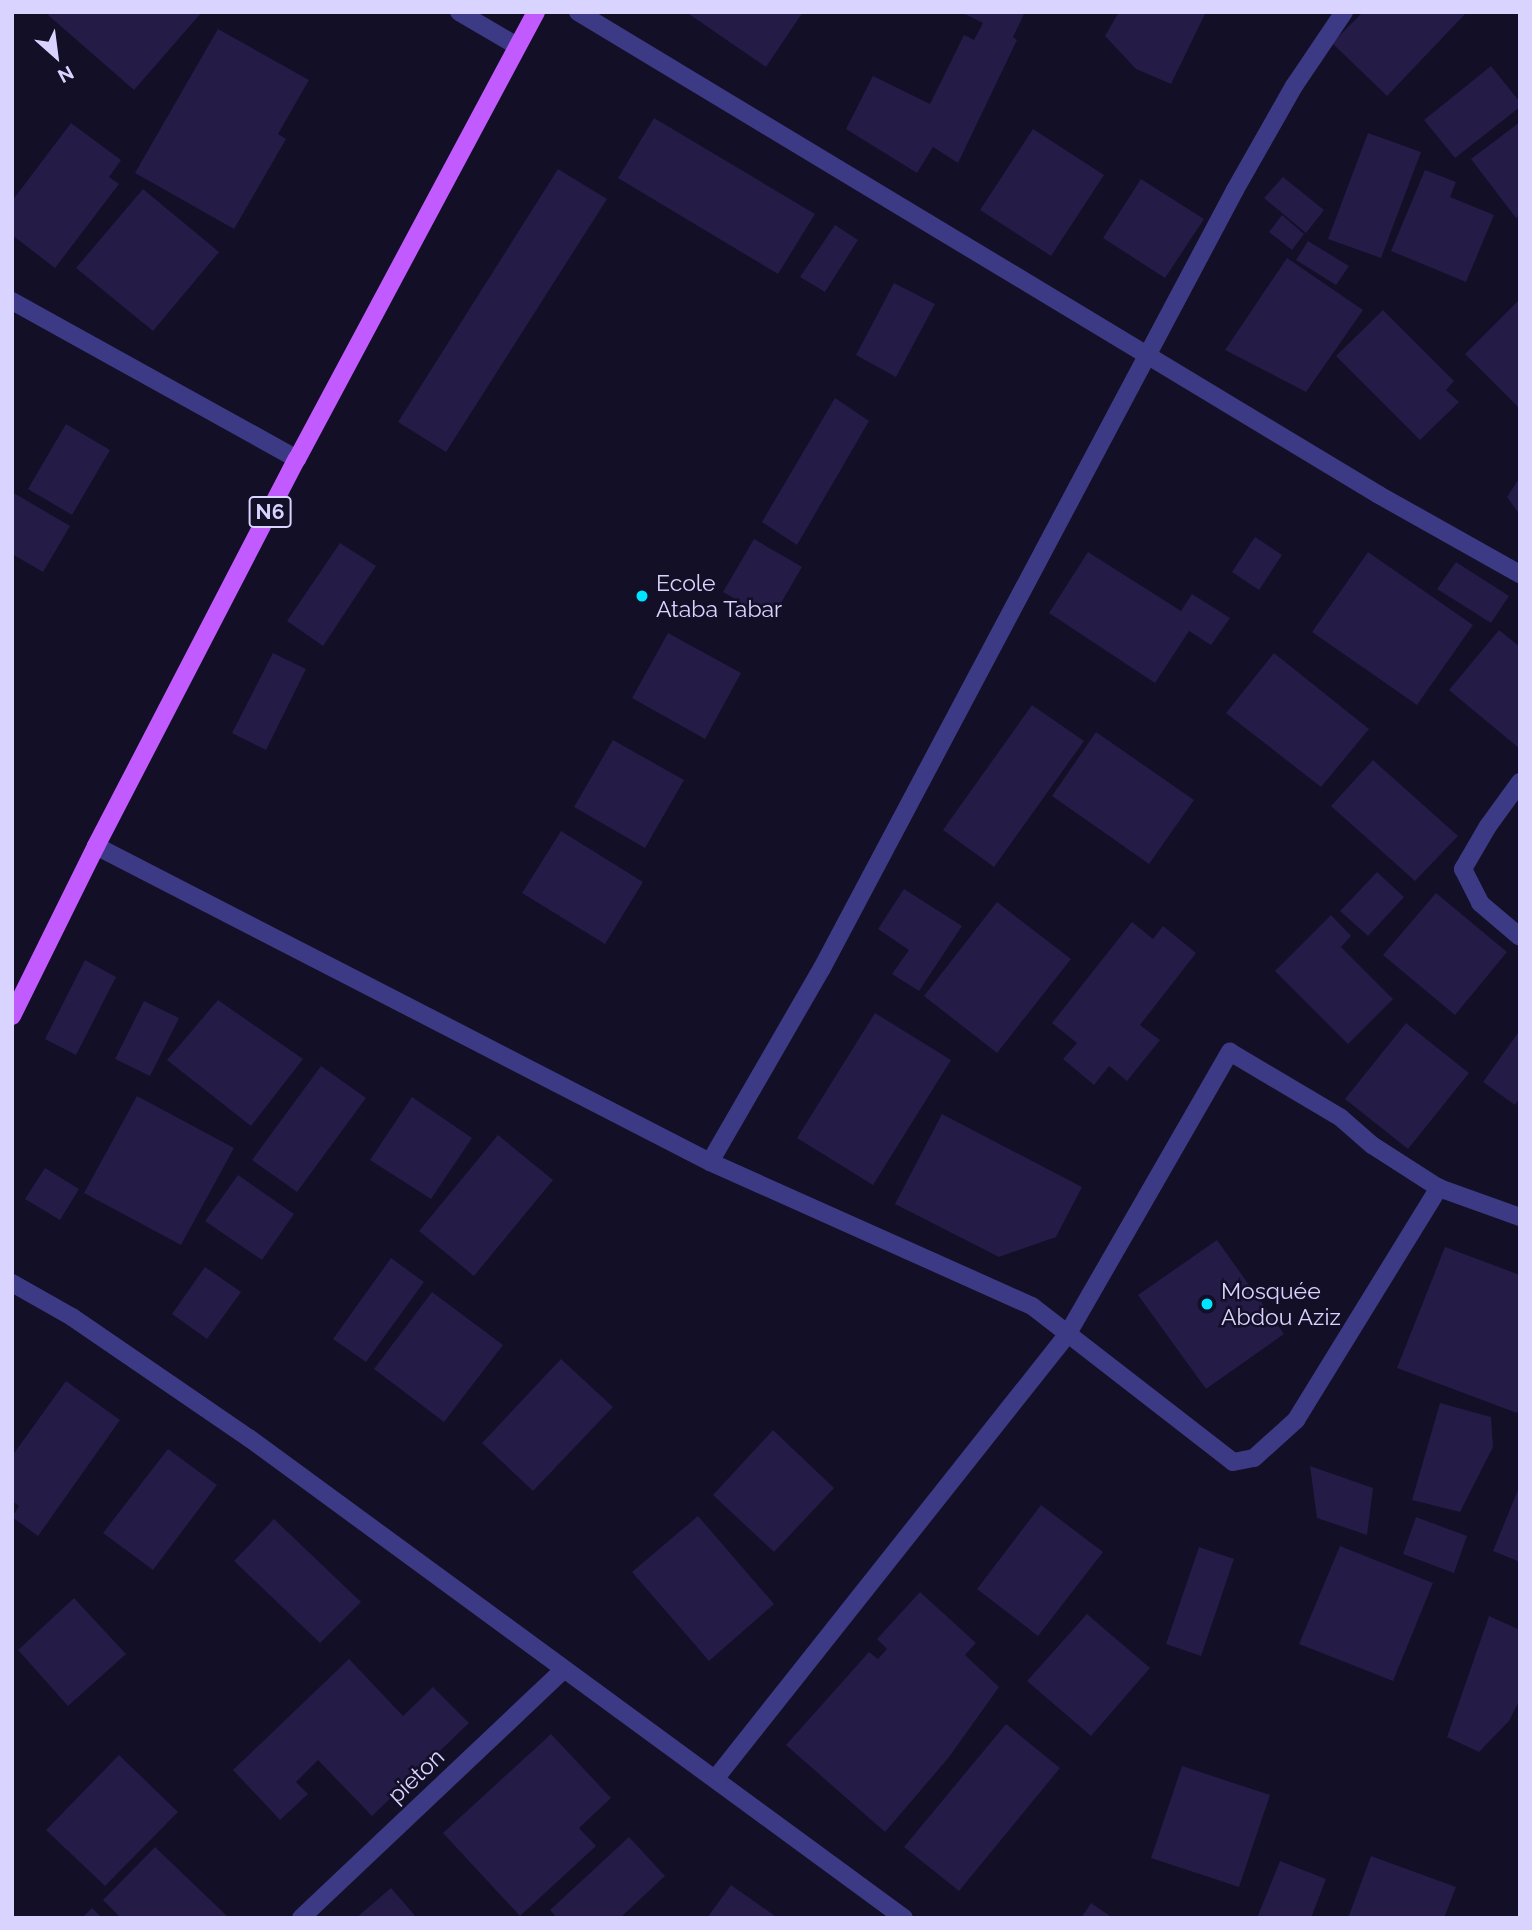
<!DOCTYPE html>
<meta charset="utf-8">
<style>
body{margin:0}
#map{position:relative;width:1532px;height:1930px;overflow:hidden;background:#130f26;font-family:Raleway,sans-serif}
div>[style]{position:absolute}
.building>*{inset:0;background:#241b47}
.minor>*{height:18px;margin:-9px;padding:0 9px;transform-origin:9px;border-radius:9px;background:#3d3a85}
.major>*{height:18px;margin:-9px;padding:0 9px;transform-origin:9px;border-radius:9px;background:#c25bff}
.dots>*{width:19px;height:19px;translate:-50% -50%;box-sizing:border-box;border:4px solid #130f26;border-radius:50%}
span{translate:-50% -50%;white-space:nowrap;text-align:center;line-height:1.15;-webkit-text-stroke:5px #130f26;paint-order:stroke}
.shield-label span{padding:2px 5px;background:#130f26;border:2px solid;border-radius:5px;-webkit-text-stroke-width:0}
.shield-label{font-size:21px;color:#d9d4ff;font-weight:700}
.poi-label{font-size:23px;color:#d9d4ff}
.left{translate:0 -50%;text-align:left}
.street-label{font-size:23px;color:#d9d4ff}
.frame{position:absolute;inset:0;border:14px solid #d9d4ff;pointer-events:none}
.north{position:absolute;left:21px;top:21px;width:70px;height:70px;-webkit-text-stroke:5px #130f26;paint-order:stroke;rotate:152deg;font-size:19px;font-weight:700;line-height:28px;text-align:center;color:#d9d4ff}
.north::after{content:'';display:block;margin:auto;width:24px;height:32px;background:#d9d4ff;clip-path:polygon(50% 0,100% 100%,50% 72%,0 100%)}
</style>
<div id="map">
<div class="building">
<div style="clip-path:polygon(50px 12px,202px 12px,134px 90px,48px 15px)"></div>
<div style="clip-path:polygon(686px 12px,803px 12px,766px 67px)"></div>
<div style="clip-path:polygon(961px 12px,1025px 12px,1013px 37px,1017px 40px,958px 163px,933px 147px,917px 173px,846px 129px,873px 76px,930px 104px,964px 35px,974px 40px,983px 23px)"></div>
<div style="clip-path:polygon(1119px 12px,1205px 14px,1171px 84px,1136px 69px,1105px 36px)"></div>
<div style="clip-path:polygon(1363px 12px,1467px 12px,1387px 96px,1332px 43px)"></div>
<div style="clip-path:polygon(218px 29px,309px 80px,278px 134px,286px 139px,234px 229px,135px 173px)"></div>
<div style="clip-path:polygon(1491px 66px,1520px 102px,1520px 107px,1455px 158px,1424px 120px)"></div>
<div style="clip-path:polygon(654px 118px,815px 214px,778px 274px,618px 178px)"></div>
<div style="clip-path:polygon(1520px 122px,1520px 215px,1516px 218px,1471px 159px)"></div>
<div style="clip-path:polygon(71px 123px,121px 160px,109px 177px,119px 184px,55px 268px,12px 235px,12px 201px)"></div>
<div style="clip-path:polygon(1033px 129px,1104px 175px,1051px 256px,980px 210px)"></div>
<div style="clip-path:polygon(1368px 133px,1421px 152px,1381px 258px,1328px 239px)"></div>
<div style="clip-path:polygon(558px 169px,607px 199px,446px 452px,398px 422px)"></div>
<div style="clip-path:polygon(1425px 170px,1456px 182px,1450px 197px,1494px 215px,1466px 282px,1391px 251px)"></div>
<div style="clip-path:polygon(1283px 177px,1324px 210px,1306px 233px,1264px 198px)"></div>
<div style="clip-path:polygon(1141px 179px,1204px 219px,1165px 278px,1103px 238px)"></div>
<div style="clip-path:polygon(143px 189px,219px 252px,153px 331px,76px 268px)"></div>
<div style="clip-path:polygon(1282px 215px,1304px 234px,1292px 250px,1269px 232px)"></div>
<div style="clip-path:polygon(835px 225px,858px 240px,825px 292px,800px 277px)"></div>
<div style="clip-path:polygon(1308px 241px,1349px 266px,1336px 285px,1296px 260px)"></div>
<div style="clip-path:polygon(1287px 258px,1363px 310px,1306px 392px,1225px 350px)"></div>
<div style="clip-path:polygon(894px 283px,935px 304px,896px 377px,856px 355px)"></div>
<div style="clip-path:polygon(1520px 299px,1520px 409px,1465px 354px)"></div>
<div style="clip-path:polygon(1383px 310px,1454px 381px,1446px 390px,1459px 402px,1420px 440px,1336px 356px)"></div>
<div style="clip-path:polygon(835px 398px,869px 421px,797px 545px,762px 522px)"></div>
<div style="clip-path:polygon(66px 424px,110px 450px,72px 515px,28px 489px)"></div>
<div style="clip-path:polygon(1520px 477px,1520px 515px,1507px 497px)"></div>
<div style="clip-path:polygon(12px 492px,70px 526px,43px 572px,12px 554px)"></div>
<div style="clip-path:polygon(1255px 537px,1282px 555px,1259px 590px,1232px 572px)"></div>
<div style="clip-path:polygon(754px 539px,802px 567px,771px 620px,723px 592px)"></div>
<div style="clip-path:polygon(340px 543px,376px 566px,323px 646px,287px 621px)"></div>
<div style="clip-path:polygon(1088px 552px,1181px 611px,1192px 594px,1230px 618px,1211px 645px,1189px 631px,1155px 683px,1049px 613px)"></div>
<div style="clip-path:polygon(1368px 552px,1473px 625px,1417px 705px,1312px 632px)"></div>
<div style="clip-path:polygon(1456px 562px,1509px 596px,1491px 623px,1437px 589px)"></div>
<div style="clip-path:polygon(1499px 630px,1520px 647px,1520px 749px,1449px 690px)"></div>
<div style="clip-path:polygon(668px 633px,741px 673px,705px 739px,632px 698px)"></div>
<div style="clip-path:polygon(273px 653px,306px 669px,266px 750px,232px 733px)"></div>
<div style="clip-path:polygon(1274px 653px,1369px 729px,1321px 787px,1226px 713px)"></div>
<div style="clip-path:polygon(1032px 705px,1084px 741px,994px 867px,943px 830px)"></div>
<div style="clip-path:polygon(1096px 732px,1194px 800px,1149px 864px,1052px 796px)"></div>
<div style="clip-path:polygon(613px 740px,684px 780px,645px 848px,574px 807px)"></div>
<div style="clip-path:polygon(1373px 760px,1458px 836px,1415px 881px,1331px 806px)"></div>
<div style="clip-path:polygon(561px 831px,643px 882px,605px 944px,522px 893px)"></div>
<div style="clip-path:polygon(1377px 872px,1404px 897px,1368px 936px,1340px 911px)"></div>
<div style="clip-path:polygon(904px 889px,962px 926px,919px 991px,892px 974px,909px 950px,878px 929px)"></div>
<div style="clip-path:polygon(1436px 893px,1507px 952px,1455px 1015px,1383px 955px)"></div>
<div style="clip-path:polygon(997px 902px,1071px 959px,997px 1053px,924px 996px)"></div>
<div style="clip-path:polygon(1331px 915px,1351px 936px,1341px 947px,1393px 999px,1348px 1044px,1275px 971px)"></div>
<div style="clip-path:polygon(1132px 922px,1153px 939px,1163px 926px,1196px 953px,1140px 1025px,1160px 1040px,1127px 1081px,1109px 1066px,1094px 1085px,1063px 1059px,1077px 1043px,1052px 1023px)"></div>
<div style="clip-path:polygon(85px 960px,116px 977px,76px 1055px,45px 1039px)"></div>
<div style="clip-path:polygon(218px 1000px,303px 1059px,251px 1126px,167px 1060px)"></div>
<div style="clip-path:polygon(144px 1001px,179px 1018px,150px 1076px,115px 1059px)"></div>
<div style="clip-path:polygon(875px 1013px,951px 1060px,873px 1185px,797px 1138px)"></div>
<div style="clip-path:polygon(1406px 1023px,1469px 1073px,1408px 1149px,1345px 1099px)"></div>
<div style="clip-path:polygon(1520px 1030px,1520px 1098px,1515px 1105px,1483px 1082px)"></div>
<div style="clip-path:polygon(321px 1066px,366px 1098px,297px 1192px,252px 1160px)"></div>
<div style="clip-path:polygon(137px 1096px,234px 1148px,181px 1245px,84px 1193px)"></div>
<div style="clip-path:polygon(412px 1097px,472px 1138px,431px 1199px,370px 1160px)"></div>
<div style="clip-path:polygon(942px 1114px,1082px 1187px,1056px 1237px,999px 1257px,895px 1204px)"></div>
<div style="clip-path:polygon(498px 1135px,553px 1180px,474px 1276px,419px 1231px)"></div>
<div style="clip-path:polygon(45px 1168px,79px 1189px,60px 1220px,25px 1199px)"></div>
<div style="clip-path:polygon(238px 1175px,294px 1214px,262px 1260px,205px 1221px)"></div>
<div style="clip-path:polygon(1217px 1240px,1284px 1334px,1206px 1389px,1138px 1295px)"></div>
<div style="clip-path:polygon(1445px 1247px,1520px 1275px,1520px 1405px,1517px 1413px,1397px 1368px)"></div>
<div style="clip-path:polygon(391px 1258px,424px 1282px,366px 1362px,333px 1339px)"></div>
<div style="clip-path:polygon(205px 1267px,241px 1292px,207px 1339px,172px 1314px)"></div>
<div style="clip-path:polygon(432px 1292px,503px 1345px,444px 1422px,374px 1369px)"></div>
<div style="clip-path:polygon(561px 1359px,613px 1407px,533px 1491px,482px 1443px)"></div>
<div style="clip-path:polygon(66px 1381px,120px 1420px,38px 1536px,12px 1517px,19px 1506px,12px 1501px,12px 1456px)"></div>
<div style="clip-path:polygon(1440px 1403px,1491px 1417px,1493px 1447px,1460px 1512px,1412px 1500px)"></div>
<div style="clip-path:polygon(773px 1430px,834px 1488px,774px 1552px,713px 1495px)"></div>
<div style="clip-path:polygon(168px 1449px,217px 1485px,153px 1570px,103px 1533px)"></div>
<div style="clip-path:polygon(1310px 1466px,1373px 1488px,1367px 1535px,1317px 1518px)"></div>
<div style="clip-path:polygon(1520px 1485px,1520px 1562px,1493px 1551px)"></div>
<div style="clip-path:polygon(1041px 1505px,1103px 1552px,1038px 1636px,977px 1589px)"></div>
<div style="clip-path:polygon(698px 1516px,774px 1604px,709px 1661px,632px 1572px)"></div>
<div style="clip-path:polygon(1416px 1517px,1467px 1536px,1454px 1573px,1403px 1554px)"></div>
<div style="clip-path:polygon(274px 1519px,361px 1602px,320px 1643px,234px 1561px)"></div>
<div style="clip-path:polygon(1340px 1546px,1433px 1583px,1393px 1681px,1299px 1644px)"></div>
<div style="clip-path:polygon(1199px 1547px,1234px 1559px,1201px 1656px,1166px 1644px)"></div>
<div style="clip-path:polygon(920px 1592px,976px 1643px,965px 1655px,999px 1687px,949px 1757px,885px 1832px,786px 1745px,869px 1652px,878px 1659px,887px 1649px,877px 1639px)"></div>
<div style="clip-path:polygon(74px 1598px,126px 1654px,68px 1706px,18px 1650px)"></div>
<div style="clip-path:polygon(1087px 1614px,1150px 1668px,1091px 1736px,1027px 1681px)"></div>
<div style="clip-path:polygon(1489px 1616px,1520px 1630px,1520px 1699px,1509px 1721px,1479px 1752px,1447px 1737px)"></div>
<div style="clip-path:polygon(349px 1659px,403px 1716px,433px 1687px,469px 1723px,372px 1816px,318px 1760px,296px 1782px,308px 1794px,280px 1820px,233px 1770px)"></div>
<div style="clip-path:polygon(1006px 1724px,1060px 1768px,959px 1891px,904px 1847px)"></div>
<div style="clip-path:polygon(551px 1734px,611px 1798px,579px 1828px,596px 1846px,520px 1916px,443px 1833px)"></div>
<div style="clip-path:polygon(119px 1755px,178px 1812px,105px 1886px,46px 1830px)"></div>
<div style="clip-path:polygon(1182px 1766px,1270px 1795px,1239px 1887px,1151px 1858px)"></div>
<div style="clip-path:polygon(629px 1837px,665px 1876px,620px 1918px,557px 1918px,550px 1910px)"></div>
<div style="clip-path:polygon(155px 1847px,227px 1916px,225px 1918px,121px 1918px,103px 1900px)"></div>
<div style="clip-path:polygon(1371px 1856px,1456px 1887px,1444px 1918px,1348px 1918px)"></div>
<div style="clip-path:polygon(1280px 1861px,1326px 1879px,1311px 1918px,1257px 1918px)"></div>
<div style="clip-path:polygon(731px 1885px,778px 1918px,707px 1918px)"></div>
<div style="clip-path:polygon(391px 1888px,417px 1918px,356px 1918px)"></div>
<div style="clip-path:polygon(1091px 1903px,1113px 1918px,1081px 1918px)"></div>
<div style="clip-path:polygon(92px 1908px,102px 1918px,82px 1918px)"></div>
</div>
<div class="minor">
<div style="left:459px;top:12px;width:67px;rotate:30.4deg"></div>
<div style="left:578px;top:12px;width:935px;rotate:31.09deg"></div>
<div style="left:1379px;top:495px;width:162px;rotate:29.3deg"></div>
<div style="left:1344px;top:12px;width:89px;rotate:124deg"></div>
<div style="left:1294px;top:86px;width:120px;rotate:119.6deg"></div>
<div style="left:1235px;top:190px;width:881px;rotate:117.96deg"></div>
<div style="left:822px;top:968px;width:224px;rotate:120deg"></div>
<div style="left:710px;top:1162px;width:353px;rotate:24.1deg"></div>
<div style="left:1032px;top:1306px;width:254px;rotate:37.8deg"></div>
<div style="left:1233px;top:1462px;width:21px;rotate:-11deg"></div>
<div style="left:1254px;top:1458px;width:57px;rotate:-42.1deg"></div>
<div style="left:1296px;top:1420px;width:273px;rotate:-58.4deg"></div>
<div style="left:12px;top:301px;width:326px;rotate:29deg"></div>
<div style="left:1520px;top:782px;width:54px;rotate:126deg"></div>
<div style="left:1488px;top:826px;width:50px;rotate:120.2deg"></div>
<div style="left:1463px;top:869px;width:38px;rotate:63deg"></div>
<div style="left:1480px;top:903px;width:52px;rotate:40.4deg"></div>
<div style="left:96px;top:846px;width:691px;rotate:27.23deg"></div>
<div style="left:12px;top:1283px;width:69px;rotate:29.5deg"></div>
<div style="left:72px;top:1317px;width:214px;rotate:34.4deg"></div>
<div style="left:249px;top:1438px;width:812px;rotate:36.23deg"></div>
<div style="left:715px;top:1779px;width:567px;rotate:-51.59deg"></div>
<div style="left:1067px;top:1335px;width:327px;rotate:-60.1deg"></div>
<div style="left:1230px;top:1052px;width:129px;rotate:30.7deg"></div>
<div style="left:1341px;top:1118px;width:41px;rotate:41.1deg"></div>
<div style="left:1372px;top:1145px;width:80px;rotate:32.7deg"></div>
<div style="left:1439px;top:1188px;width:86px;rotate:19.7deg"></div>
<div style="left:301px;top:1918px;width:362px;rotate:-43.4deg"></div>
</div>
<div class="major">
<div style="left:12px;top:1016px;width:190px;rotate:-63.7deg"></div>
<div style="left:96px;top:846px;width:436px;rotate:-62.6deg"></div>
<div style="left:297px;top:459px;width:507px;rotate:-61.87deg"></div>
</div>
<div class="dots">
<div style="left:642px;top:596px;background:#00e5ff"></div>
<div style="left:1207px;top:1304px;background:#00e5ff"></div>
</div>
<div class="shield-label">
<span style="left:270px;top:512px">N6</span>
</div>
<div class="poi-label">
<span class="left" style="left:656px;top:596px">Ecole<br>Ataba Tabar</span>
<span class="left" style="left:1221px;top:1304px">Mosquée<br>Abdou Aziz</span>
</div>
<div class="street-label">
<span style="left:416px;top:1776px;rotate:-43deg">pieton</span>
</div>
<div class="frame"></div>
<div class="north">N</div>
</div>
